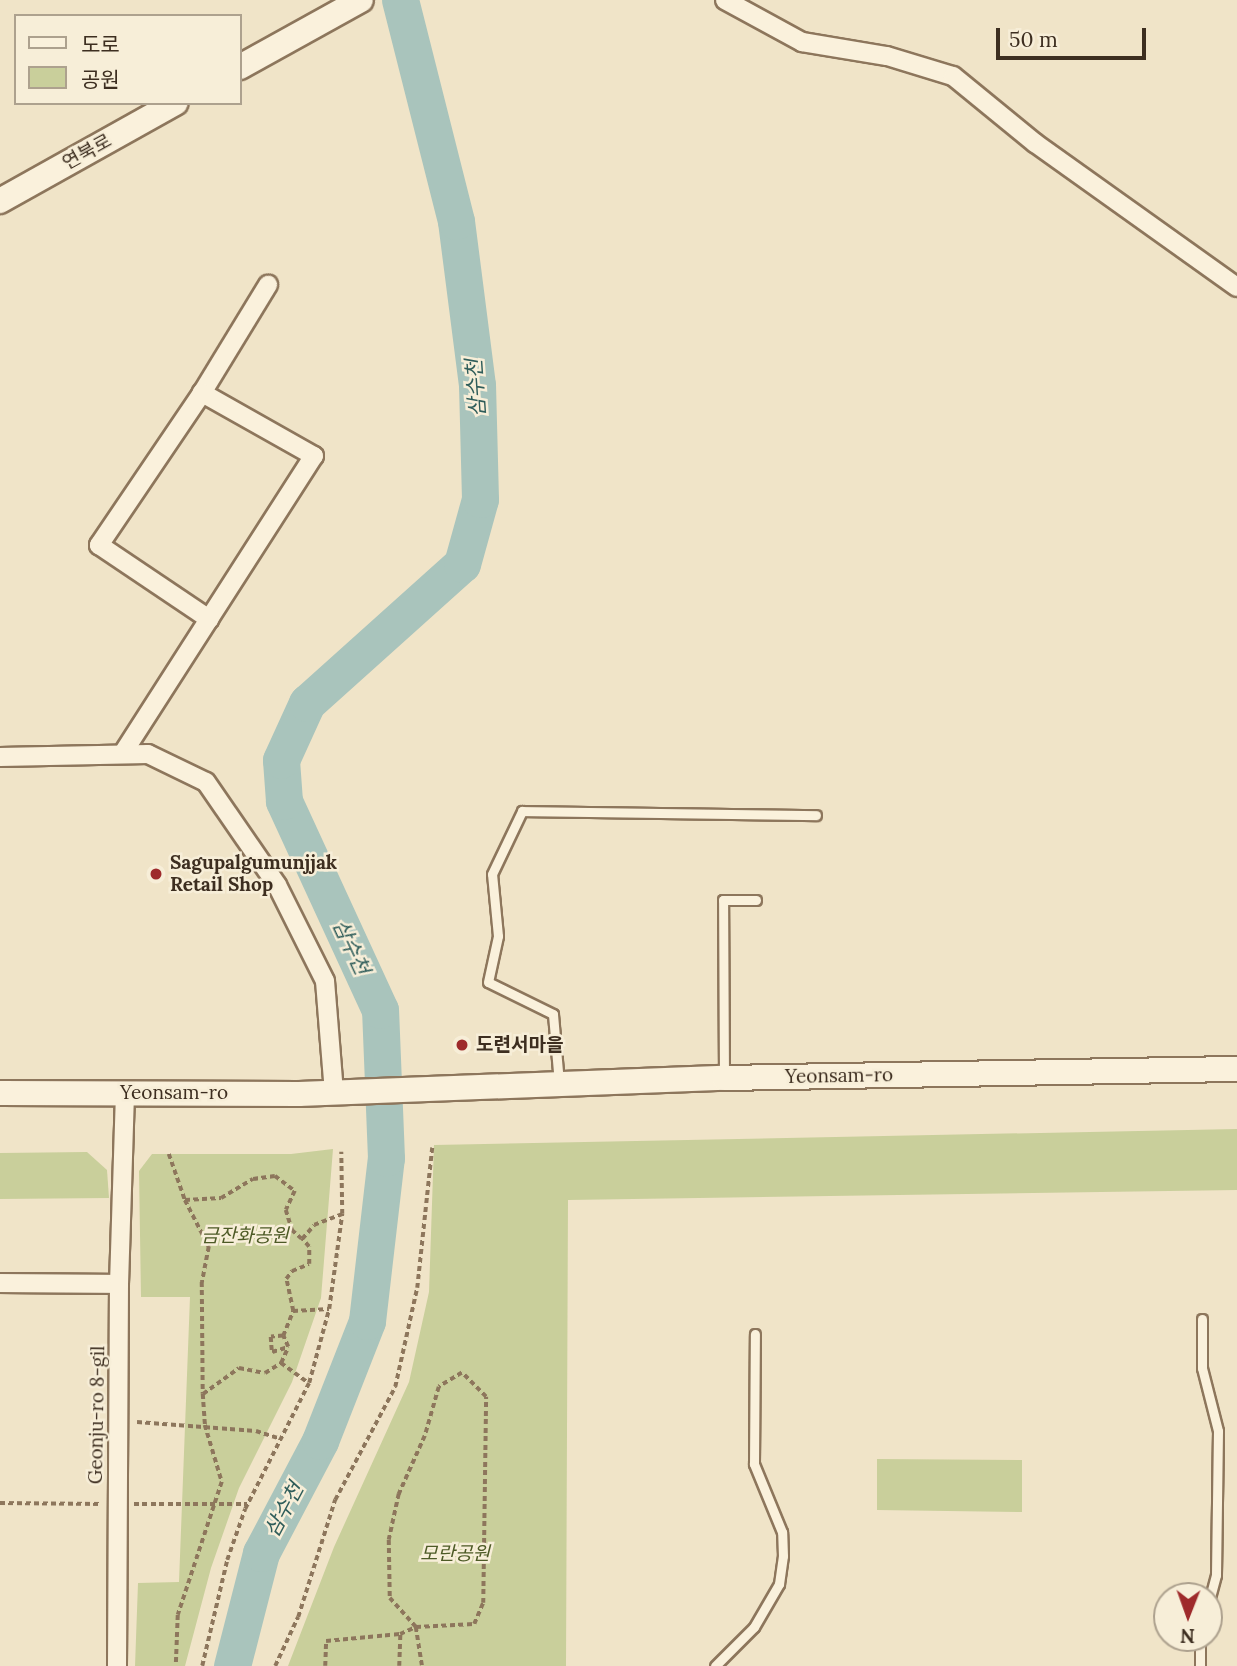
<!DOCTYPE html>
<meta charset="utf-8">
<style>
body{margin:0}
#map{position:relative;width:1237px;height:1666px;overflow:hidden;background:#f0e4c8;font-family:Lora,"Noto Sans KR",serif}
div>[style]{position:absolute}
.green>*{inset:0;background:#c9cf9b}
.river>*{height:37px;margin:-18.5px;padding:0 18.5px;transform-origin:18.5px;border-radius:18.5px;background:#a9c4bc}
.path>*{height:3.5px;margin-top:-1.75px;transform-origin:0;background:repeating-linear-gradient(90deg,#8d765c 0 5px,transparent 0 8.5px)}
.roads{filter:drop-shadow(2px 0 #8d765c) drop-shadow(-2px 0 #8d765c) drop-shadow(0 2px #8d765c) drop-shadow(0 -2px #8d765c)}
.lane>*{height:9px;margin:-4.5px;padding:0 4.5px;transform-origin:4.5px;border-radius:4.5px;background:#faf1dc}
.street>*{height:18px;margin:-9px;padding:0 9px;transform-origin:9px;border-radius:9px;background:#faf1dc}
.secondary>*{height:24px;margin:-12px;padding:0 12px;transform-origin:12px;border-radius:12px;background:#faf1dc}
.dots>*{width:19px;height:19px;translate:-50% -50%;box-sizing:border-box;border:4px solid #f7eed8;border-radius:50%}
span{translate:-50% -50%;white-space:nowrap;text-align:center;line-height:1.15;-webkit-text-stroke:5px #f7eed8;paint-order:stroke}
.street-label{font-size:19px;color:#3d2e20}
.poi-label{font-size:19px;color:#3d2e20;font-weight:700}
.left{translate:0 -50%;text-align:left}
.park-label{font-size:19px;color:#4d5a26;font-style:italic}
.water-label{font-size:21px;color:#2f5d5a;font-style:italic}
.legend{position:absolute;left:14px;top:14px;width:228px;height:91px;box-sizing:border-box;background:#f7eed8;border:2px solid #ada18e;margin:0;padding:9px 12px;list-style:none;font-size:21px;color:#3d2e20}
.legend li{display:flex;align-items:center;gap:14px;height:35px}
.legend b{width:35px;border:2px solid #ada18e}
.north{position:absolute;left:1153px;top:1582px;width:70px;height:70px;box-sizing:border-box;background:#f7eed8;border:2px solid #ada18e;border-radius:50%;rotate:181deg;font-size:19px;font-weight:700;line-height:28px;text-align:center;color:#3d2e20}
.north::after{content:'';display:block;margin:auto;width:24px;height:32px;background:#9e2a2b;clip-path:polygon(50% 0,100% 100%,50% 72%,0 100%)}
.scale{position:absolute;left:996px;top:28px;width:150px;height:32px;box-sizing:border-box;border:4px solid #3d2e20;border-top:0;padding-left:9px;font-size:21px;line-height:24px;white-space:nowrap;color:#3d2e20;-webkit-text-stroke:5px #f7eed8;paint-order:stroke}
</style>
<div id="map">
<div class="green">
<div style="clip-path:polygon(1237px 1129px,1237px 1190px,568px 1200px,566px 1666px,288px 1666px,334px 1547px,409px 1382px,429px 1292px,434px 1145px)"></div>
<div style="clip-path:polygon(333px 1149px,321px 1298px,292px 1382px,239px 1488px,211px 1568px,185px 1666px,135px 1666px,138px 1583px,179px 1582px,190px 1297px,141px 1297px,139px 1171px,152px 1154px,291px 1154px)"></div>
<div style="clip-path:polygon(87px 1152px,107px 1170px,109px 1198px,0 1199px,0 1153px)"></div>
<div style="clip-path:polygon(877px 1459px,1022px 1460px,1022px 1512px,877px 1510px)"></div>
</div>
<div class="river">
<div style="left:232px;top:1666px;width:117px;rotate:-75.6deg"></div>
<div style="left:261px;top:1553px;width:127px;rotate:-62.2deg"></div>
<div style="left:320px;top:1441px;width:129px;rotate:-68.6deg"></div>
<div style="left:367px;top:1321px;width:164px;rotate:-83.4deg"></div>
<div style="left:386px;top:1158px;width:148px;rotate:-92.3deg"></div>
<div style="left:380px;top:1010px;width:230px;rotate:-114.7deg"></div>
<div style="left:284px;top:801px;width:41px;rotate:-94.2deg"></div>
<div style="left:281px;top:760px;width:63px;rotate:-65.5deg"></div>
<div style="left:307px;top:703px;width:208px;rotate:-41.9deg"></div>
<div style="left:462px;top:564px;width:67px;rotate:-74.5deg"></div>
<div style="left:480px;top:499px;width:114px;rotate:-91.5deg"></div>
<div style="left:477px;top:385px;width:165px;rotate:-97.3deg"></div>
<div style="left:456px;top:221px;width:228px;rotate:-104.2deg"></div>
</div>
<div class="path">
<div style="left:169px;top:1154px;width:49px;rotate:70.8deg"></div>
<div style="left:185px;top:1200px;width:53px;rotate:62.9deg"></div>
<div style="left:209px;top:1247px;width:36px;rotate:101deg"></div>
<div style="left:202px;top:1282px;width:112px;rotate:89.5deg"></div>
<div style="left:203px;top:1394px;width:31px;rotate:86deg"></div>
<div style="left:205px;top:1425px;width:59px;rotate:73.4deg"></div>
<div style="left:222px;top:1482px;width:140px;rotate:108.3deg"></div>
<div style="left:178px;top:1615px;width:51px;rotate:92.2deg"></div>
<div style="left:185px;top:1200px;width:36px;rotate:-3deg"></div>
<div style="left:221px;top:1198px;width:37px;rotate:-31deg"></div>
<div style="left:253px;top:1179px;width:22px;rotate:-8deg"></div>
<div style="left:275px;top:1176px;width:25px;rotate:37deg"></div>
<div style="left:295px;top:1191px;width:21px;rotate:115deg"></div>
<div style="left:286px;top:1210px;width:21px;rotate:73deg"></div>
<div style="left:292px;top:1230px;width:13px;rotate:42deg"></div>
<div style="left:293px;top:1311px;width:33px;rotate:-102deg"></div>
<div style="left:286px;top:1279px;width:10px;rotate:-53deg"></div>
<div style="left:292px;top:1271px;width:18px;rotate:-22deg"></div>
<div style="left:309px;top:1264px;width:17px;rotate:-90deg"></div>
<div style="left:309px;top:1247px;width:11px;rotate:-131deg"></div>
<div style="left:302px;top:1239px;width:18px;rotate:-49deg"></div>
<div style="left:314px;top:1225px;width:30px;rotate:-21deg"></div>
<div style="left:283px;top:1336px;width:27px;rotate:-68deg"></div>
<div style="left:293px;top:1311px;width:36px;rotate:-3deg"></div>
<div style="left:281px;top:1363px;width:17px;rotate:-66deg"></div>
<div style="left:288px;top:1347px;width:12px;rotate:-114deg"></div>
<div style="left:283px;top:1336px;width:12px;rotate:175deg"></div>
<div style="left:271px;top:1337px;width:15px;rotate:86deg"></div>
<div style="left:272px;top:1352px;width:17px;rotate:-17deg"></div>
<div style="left:203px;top:1394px;width:44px;rotate:-35.8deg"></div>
<div style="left:239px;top:1368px;width:26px;rotate:11deg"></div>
<div style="left:265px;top:1373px;width:19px;rotate:-32deg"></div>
<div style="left:281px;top:1363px;width:34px;rotate:36deg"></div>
<div style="left:137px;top:1422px;width:119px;rotate:4.3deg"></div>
<div style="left:256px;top:1431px;width:25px;rotate:18deg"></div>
<div style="left:0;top:1503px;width:102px;rotate:0.6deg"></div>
<div style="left:134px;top:1504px;width:113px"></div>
<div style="left:202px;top:1666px;width:109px;rotate:-76.7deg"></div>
<div style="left:227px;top:1560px;width:54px;rotate:-70.6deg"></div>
<div style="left:245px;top:1509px;width:141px;rotate:-63.1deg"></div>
<div style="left:309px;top:1383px;width:77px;rotate:-74.9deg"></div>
<div style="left:329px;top:1309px;width:96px;rotate:-82.2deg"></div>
<div style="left:342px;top:1214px;width:62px;rotate:-90.9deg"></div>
<div style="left:275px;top:1666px;width:54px;rotate:-64.9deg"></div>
<div style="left:298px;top:1617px;width:123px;rotate:-72.5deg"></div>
<div style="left:335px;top:1500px;width:128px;rotate:-62deg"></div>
<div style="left:395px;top:1387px;width:101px;rotate:-77.5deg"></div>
<div style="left:417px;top:1288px;width:141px;rotate:-83.9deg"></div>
<div style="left:325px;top:1666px;width:25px;rotate:-88deg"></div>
<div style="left:326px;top:1641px;width:74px;rotate:-5.4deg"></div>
<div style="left:400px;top:1634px;width:17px;rotate:-24deg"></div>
<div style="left:416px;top:1627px;width:58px;rotate:-3deg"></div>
<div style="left:474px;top:1624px;width:23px;rotate:-67deg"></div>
<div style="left:483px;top:1603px;width:206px;rotate:-89.2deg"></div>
<div style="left:486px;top:1397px;width:34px;rotate:-135deg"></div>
<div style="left:462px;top:1373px;width:27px;rotate:149deg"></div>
<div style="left:439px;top:1387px;width:51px;rotate:105.9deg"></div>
<div style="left:425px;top:1436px;width:64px;rotate:114.1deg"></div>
<div style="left:399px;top:1494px;width:47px;rotate:102.3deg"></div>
<div style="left:389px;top:1540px;width:58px;rotate:89deg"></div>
<div style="left:390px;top:1598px;width:39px;rotate:48deg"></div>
<div style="left:416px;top:1627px;width:39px;rotate:81deg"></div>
<div style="left:399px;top:1666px;width:32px;rotate:-88deg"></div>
</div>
<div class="roads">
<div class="lane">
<div style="left:724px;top:1076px;width:176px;rotate:-90.3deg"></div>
<div style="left:723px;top:900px;width:33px"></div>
<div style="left:559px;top:1083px;width:69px;rotate:-95deg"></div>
<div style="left:553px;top:1014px;width:72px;rotate:-153.8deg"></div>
<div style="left:488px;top:982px;width:47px;rotate:-77.7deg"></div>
<div style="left:498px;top:936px;width:62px;rotate:-95.5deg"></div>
<div style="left:492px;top:874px;width:70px;rotate:-64.5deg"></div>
<div style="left:522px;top:811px;width:294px;rotate:0.8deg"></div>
<div style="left:1202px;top:1319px;width:49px;rotate:90deg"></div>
<div style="left:1202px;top:1368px;width:65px;rotate:75.7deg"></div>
<div style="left:1218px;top:1431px;width:144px;rotate:90.8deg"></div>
<div style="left:1216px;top:1575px;width:27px;rotate:105deg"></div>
<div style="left:715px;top:1666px;width:55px;rotate:-45deg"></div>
<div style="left:754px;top:1627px;width:50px;rotate:-59.8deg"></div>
<div style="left:779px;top:1584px;width:28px;rotate:-82deg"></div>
<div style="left:783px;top:1556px;width:24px;rotate:-92deg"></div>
<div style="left:782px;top:1532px;width:74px;rotate:-112.4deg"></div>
<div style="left:754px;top:1464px;width:130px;rotate:-89.6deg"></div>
<div style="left:1200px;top:1666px;width:28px;rotate:-90deg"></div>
</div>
<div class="street">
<div style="left:725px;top:0;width:88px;rotate:28.6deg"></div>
<div style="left:802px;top:42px;width:86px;rotate:9.4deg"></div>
<div style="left:887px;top:56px;width:69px;rotate:16.9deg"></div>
<div style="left:953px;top:76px;width:106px;rotate:39.3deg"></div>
<div style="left:1035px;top:143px;width:248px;rotate:35.5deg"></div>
<div style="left:202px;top:393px;width:127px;rotate:-58.6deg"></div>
<div style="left:123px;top:753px;width:353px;rotate:-57.3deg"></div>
<div style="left:314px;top:456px;width:129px;rotate:-150.6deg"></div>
<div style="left:202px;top:393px;width:184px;rotate:124.1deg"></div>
<div style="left:99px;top:545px;width:133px;rotate:33.9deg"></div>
<div style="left:0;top:757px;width:148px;rotate:-1.2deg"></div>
<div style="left:148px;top:754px;width:64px;rotate:25.8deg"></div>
<div style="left:206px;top:782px;width:125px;rotate:55.4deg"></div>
<div style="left:277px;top:885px;width:107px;rotate:63.4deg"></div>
<div style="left:325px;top:981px;width:112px;rotate:85.4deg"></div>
<div style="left:0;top:1283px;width:119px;rotate:0.5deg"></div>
<div style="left:119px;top:1284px;width:382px;rotate:90.3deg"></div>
<div style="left:119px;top:1284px;width:191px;rotate:-88.2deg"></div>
</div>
<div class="secondary">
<div style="left:240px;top:67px;width:138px;rotate:-29deg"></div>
<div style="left:0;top:201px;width:201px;rotate:-29.2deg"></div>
<div style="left:0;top:1093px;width:299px;rotate:0.2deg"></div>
<div style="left:299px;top:1094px;width:425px;rotate:-2.2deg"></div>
<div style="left:724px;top:1078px;width:513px;rotate:-1.01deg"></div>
</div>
</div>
<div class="dots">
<div style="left:156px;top:874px;background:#9e2a2b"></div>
<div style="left:462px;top:1045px;background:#9e2a2b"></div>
</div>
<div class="street-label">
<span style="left:87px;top:152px;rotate:-29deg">연북로</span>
<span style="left:839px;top:1076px;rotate:-1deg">Yeonsam-ro</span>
<span style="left:174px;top:1093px">Yeonsam-ro</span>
<span style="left:97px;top:1415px;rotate:-89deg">Geonju-ro 8-gil</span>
</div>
<div class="poi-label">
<span class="left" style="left:170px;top:874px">Sagupalgumunjjak<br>Retail Shop</span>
<span class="left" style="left:476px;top:1045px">도련서마을</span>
</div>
<div class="park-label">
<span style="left:245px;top:1236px">금잔화공원</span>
<span style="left:455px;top:1554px">모란공원</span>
</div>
<div class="water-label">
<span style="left:476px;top:388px;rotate:-94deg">삼수천</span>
<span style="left:351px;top:947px;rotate:65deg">삼수천</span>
<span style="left:284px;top:1510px;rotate:-62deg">삼수천</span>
</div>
<ul class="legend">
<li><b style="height:9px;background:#faf1dc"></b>도로</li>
<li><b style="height:19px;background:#c9cf9b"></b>공원</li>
</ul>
<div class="north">N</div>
<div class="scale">50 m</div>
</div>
